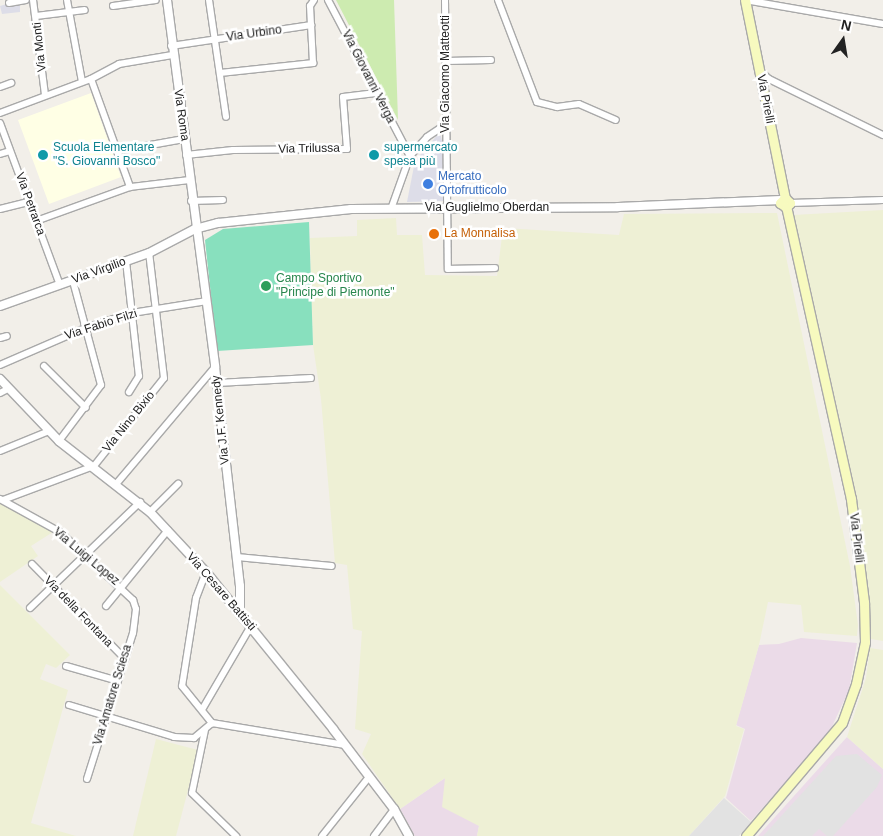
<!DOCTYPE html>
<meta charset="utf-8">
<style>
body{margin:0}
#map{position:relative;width:883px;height:836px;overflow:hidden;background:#f2efe9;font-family:Helvetica,sans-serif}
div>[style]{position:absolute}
.industrial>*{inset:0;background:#ebdbe8}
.education>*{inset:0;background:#ffffe5}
.farmland>*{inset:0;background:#eef0d5}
.grass>*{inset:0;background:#cdebb0}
.pitch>*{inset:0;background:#88e0be}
.parking>*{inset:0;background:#e2e2e2}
.plaza>*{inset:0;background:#dddde8}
.roads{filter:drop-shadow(1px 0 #a9a9a9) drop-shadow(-1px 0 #a9a9a9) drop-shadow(0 1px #a9a9a9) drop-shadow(0 -1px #a9a9a9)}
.minor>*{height:6px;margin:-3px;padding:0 3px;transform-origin:3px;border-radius:3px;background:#fff}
.tertiary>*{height:8px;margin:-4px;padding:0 4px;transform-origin:4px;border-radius:4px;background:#fff}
.secondary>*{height:9px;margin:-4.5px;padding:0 4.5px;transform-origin:4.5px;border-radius:4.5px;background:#f7fabf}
.dots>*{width:14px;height:14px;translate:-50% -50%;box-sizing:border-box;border:2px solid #fff;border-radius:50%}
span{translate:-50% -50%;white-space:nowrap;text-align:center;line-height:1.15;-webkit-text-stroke:5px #fff;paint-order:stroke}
.street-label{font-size:12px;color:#222}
.culture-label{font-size:12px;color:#0d838f}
.left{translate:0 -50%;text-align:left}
.shop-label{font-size:12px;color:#366cbe}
.food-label{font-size:12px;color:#c56008}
.leisure-label{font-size:12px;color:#27864d}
.north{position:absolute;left:818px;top:15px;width:50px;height:50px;-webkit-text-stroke:4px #fff;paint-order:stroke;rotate:13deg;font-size:14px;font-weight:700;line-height:20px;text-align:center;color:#222}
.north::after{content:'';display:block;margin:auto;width:18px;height:22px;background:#222;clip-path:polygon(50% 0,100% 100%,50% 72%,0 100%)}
</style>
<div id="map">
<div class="industrial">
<div style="clip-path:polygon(801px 638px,857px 643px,849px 690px,829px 733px,751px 821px,726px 798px,745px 729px,736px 725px,759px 645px,779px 644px)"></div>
<div style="clip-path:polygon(847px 737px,883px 769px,883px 836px,758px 836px)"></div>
<div style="clip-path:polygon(445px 778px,479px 826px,477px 836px,415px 836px,400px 809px)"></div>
</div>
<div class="education">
<div style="clip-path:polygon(91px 93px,121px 177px,49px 204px,18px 120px)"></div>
</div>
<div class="farmland">
<div style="clip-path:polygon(883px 210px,883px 641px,871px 639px,869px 605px,793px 215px)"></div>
<div style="clip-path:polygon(777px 213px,850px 566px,858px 625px,857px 636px,804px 632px,801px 605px,768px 602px,759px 645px,736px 726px,744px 729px,725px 796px,689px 836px,477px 836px,479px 826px,442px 807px,445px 778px,400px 809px,362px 754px,371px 734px,355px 729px,362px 631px,353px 629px,347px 565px,335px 563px,321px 399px,313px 345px,310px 238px,357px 236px,357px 220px,396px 218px,397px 235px,422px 235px,425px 275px,497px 276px,503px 228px,619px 235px,624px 214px)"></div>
<div style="clip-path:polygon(0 501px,53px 532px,31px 546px,38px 556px,0 582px)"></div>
<div style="clip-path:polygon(0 585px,70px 655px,56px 668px,46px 664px,40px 679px,68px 690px,31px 823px,76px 836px,0 836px)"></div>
<div style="clip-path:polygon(870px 648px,883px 650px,883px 769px,847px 737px,866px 678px)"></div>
<div style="clip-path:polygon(156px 739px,198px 750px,187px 794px,176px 836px,133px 836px)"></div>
</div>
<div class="grass">
<div style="clip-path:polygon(336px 0,394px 0,398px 120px)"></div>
</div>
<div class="pitch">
<div style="clip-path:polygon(309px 222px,313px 345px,217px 351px,205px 240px,223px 229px)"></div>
</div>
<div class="parking">
<div style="clip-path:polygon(857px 754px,882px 775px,877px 787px,833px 836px,827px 836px,819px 829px,812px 836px,763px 836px,836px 756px)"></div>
<div style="clip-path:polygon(724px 798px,751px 822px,739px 836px,689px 836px)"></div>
</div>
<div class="plaza">
<div style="clip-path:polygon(6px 0,29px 0,30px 3px,20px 5px,20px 12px,2px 14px,0 6px,7px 4px)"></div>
<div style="clip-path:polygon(440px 132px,443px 145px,444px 201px,407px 202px,415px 161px)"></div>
</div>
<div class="roads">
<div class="minor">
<div style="left:33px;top:0;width:96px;rotate:82.8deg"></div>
<div style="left:67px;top:0;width:83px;rotate:79.6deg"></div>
<div style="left:209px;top:0;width:118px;rotate:81.7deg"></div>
<div style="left:328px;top:0;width:176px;rotate:62.3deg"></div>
<div style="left:410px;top:156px;width:56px;rotate:109.7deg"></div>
<div style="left:445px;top:0;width:269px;rotate:89.4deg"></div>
<div style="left:448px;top:269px;width:47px;rotate:-1.2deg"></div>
<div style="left:498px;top:0;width:109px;rotate:69.1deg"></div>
<div style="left:537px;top:102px;width:21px;rotate:14deg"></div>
<div style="left:557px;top:107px;width:22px;rotate:-8deg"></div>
<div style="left:579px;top:104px;width:40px;rotate:23.4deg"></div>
<div style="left:745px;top:0;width:140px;rotate:9.9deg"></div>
<div style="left:9px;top:3px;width:17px;rotate:-10deg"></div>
<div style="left:113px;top:6px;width:43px;rotate:-7.9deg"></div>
<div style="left:36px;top:16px;width:49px;rotate:-7deg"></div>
<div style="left:171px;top:46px;width:142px;rotate:-8.5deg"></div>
<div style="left:311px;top:25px;width:19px;rotate:-93deg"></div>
<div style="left:310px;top:6px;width:7px;rotate:-56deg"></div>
<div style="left:446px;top:61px;width:45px;rotate:-1.3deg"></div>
<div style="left:760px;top:71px;width:12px;rotate:42deg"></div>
<div style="left:769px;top:79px;width:127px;rotate:26.2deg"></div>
<div style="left:220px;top:73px;width:94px;rotate:-6.1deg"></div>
<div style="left:313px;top:63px;width:38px;rotate:-93deg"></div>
<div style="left:91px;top:79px;width:115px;rotate:70.1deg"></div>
<div style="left:0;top:87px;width:12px;rotate:-20deg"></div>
<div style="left:0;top:113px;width:97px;rotate:-20.5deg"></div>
<div style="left:91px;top:79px;width:32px;rotate:-28deg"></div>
<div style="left:119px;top:64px;width:54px;rotate:-9.6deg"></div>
<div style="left:0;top:123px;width:173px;rotate:69.7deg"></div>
<div style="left:117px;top:151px;width:68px;rotate:-10.2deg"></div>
<div style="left:0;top:154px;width:10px;rotate:-17deg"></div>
<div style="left:186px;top:155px;width:47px;rotate:-6.1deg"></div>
<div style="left:233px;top:150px;width:114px;rotate:-0.5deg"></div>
<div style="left:347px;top:149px;width:52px;rotate:-94.4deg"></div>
<div style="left:343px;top:97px;width:33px;rotate:-7deg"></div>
<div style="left:410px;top:156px;width:25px;rotate:-48deg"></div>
<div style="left:427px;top:137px;width:23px;rotate:-34deg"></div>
<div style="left:191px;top:201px;width:32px;rotate:-2deg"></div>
<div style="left:790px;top:203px;width:93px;rotate:-1.8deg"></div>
<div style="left:0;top:209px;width:30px;rotate:-14deg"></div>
<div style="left:36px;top:221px;width:100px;rotate:-19.9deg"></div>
<div style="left:130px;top:187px;width:59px;rotate:-6.8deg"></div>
<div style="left:126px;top:261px;width:116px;rotate:83.6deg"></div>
<div style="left:139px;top:376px;width:19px;rotate:122deg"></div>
<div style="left:0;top:338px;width:7px;rotate:-16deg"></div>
<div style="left:0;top:365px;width:93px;rotate:-23.5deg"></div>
<div style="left:85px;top:328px;width:49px;rotate:-17.7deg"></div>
<div style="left:132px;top:313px;width:76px;rotate:-9.1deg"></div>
<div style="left:44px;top:366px;width:59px;rotate:45deg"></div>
<div style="left:217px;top:383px;width:94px;rotate:-3deg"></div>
<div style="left:0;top:393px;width:9px;rotate:-27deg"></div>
<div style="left:59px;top:441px;width:70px;rotate:-53.1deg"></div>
<div style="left:101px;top:385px;width:108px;rotate:-105.1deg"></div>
<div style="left:0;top:451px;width:53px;rotate:-22.2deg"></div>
<div style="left:117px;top:483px;width:152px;rotate:-49.8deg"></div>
<div style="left:0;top:499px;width:68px;rotate:28.8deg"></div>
<div style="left:60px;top:532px;width:100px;rotate:43deg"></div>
<div style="left:133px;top:600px;width:9px;rotate:72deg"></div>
<div style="left:136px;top:609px;width:24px;rotate:97deg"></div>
<div style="left:133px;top:633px;width:153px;rotate:107.5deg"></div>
<div style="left:3px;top:500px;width:97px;rotate:-20.5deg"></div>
<div style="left:94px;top:466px;width:112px;rotate:-51.5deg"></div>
<div style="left:164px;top:378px;width:126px;rotate:-96.8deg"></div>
<div style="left:150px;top:512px;width:40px;rotate:-45deg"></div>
<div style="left:237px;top:557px;width:95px;rotate:5.4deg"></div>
<div style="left:32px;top:564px;width:133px;rotate:45.6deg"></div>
<div style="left:206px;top:572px;width:28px;rotate:111deg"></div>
<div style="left:196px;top:598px;width:89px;rotate:99deg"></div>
<div style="left:182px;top:686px;width:48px;rotate:51deg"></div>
<div style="left:106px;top:606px;width:98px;rotate:-50.8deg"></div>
<div style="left:30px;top:608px;width:153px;rotate:-43.9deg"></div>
<div style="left:66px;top:666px;width:54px;rotate:16.1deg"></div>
<div style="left:69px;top:705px;width:110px;rotate:16.9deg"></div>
<div style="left:174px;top:737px;width:20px;rotate:3deg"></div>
<div style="left:194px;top:738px;width:23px;rotate:-40deg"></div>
<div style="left:203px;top:708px;width:95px;rotate:-59.7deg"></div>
<div style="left:212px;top:723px;width:135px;rotate:9.4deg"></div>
<div style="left:205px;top:730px;width:64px;rotate:101.7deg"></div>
<div style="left:192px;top:793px;width:62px;rotate:44.3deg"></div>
<div style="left:322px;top:836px;width:75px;rotate:-51.5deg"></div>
<div style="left:374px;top:836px;width:34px;rotate:-53deg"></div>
</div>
<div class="tertiary">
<div style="left:167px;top:0;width:370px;rotate:82.5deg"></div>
<div style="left:215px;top:367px;width:220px;rotate:83.5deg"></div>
<div style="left:240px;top:586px;width:26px;rotate:90deg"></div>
<div style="left:0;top:306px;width:158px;rotate:-19.6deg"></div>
<div style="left:149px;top:253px;width:52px;rotate:-27.6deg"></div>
<div style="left:195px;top:229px;width:24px;rotate:-15deg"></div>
<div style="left:218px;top:223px;width:134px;rotate:-6deg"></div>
<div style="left:351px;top:209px;width:267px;rotate:-0.4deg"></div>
<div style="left:618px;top:207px;width:163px;rotate:-2.5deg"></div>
<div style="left:0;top:379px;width:86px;rotate:46.4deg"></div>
<div style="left:59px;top:441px;width:115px;rotate:38deg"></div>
<div style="left:150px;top:512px;width:82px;rotate:47deg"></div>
<div style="left:206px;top:572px;width:202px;rotate:51deg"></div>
<div style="left:333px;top:729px;width:101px;rotate:52.7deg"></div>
<div style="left:394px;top:809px;width:31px;rotate:61deg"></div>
</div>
<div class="secondary">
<div style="left:745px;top:0;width:202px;rotate:78.6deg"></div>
<div style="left:785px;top:198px;width:7px;rotate:45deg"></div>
<div style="left:790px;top:203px;width:6px;rotate:135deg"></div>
<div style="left:786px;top:207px;width:7px;rotate:-146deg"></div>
<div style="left:780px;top:203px;width:7px;rotate:-45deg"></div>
<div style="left:746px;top:836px;width:148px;rotate:-49.7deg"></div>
<div style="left:842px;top:723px;width:41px;rotate:-70.3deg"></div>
<div style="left:856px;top:684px;width:43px;rotate:-77.9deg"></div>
<div style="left:865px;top:642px;width:40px;rotate:-91.4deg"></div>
<div style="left:864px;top:602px;width:104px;rotate:-97.2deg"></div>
<div style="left:851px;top:499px;width:299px;rotate:-102.5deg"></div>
</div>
</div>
<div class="dots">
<div style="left:43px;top:155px;background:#0f9aa8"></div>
<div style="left:374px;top:155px;background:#0f9aa8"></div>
<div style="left:428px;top:184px;background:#3f7fe0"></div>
<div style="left:434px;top:234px;background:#e8710a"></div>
<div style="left:266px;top:286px;background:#2e9e5b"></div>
</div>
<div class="street-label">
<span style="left:254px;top:34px;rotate:-8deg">Via Urbino</span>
<span style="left:40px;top:47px;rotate:-96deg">Via Monti</span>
<span style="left:446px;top:74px;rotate:-90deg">Via Giacomo Matteotti</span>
<span style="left:368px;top:77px;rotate:63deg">Via Giovanni Verga</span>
<span style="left:765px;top:99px;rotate:79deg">Via Pirelli</span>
<span style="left:181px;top:115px;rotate:82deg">Via Roma</span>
<span style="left:309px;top:149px;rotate:-1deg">Via Trilussa</span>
<span style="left:30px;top:204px;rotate:70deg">Via Petrarca</span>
<span style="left:487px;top:208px">Via Guglielmo Oberdan</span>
<span style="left:99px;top:271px;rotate:-20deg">Via Virgilio</span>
<span style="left:101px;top:325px;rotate:-18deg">Via Fabio Filzi</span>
<span style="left:221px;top:420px;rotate:-96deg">Via J.F. Kennedy</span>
<span style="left:129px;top:422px;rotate:-51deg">Via Nino Bixio</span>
<span style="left:856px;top:538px;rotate:83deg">Via Pirelli</span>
<span style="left:86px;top:557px;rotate:40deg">Via Luigi Lopez</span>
<span style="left:221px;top:592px;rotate:49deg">Via Cesare Battisti</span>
<span style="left:78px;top:612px;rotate:46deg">Via della Fontana</span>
<span style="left:113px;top:695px;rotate:-73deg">Via Amatore Sciesa</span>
</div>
<div class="culture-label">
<span class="left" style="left:53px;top:155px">Scuola Elementare<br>"S. Giovanni Bosco"</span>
<span class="left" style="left:384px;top:155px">supermercato<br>spesa più</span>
</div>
<div class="shop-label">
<span class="left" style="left:438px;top:184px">Mercato<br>Ortofrutticolo</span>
</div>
<div class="food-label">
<span class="left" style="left:444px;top:234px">La Monnalisa</span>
</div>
<div class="leisure-label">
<span class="left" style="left:276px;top:286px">Campo Sportivo<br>"Principe di Piemonte"</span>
</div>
<div class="north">N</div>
</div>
